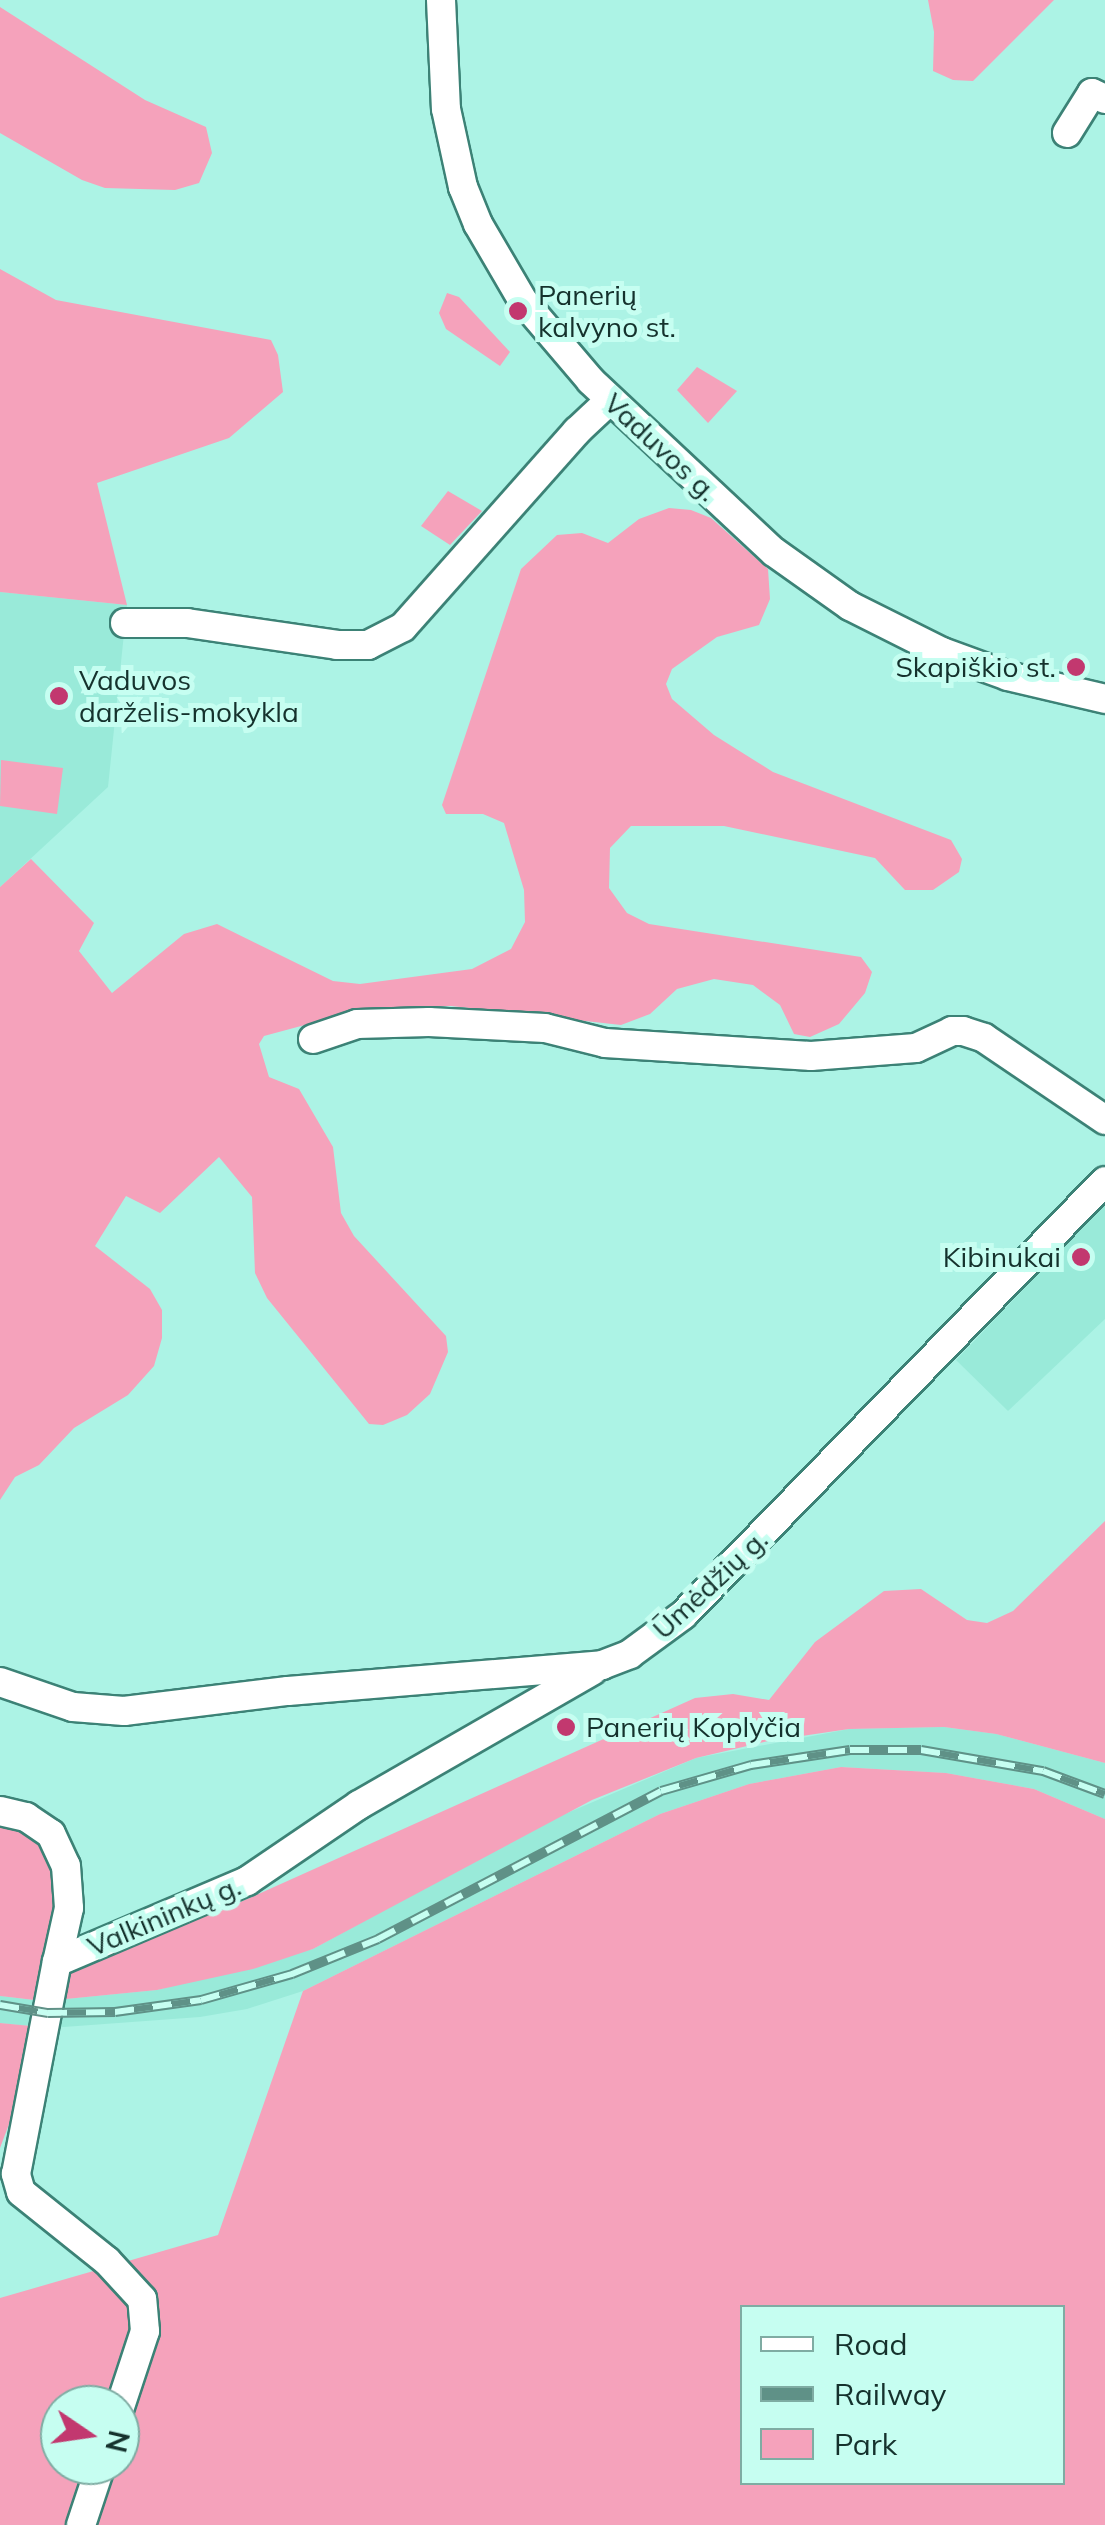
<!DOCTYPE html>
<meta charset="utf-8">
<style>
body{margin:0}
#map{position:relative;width:1105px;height:2525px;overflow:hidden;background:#acf3e5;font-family:Mulish,sans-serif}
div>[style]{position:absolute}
.built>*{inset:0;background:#99ead9}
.green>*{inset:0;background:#f5a2bb}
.roads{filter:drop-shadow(2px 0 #3c8276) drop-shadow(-2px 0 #3c8276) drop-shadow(0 2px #3c8276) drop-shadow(0 -2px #3c8276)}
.minor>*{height:28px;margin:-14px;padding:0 14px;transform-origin:14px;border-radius:14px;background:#fff}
.rail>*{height:10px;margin-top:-5px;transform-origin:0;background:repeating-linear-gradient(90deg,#c6fef1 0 19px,#5f9187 0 38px);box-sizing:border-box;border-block:2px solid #5f9187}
.dots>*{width:28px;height:28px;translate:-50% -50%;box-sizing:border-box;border:5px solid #c6fef1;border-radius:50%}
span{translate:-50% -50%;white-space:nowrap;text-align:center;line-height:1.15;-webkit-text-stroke:10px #c6fef1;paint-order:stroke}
.poi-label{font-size:28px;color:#15322d}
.left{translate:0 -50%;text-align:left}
.right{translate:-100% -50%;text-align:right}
.street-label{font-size:28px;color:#15322d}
.legend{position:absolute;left:740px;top:2305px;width:325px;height:180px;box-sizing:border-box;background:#c6fef1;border:2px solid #7faca3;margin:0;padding:12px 18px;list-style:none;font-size:30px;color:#15322d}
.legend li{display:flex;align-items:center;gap:20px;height:50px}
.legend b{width:50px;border:2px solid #7faca3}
.north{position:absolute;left:40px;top:2385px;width:100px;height:100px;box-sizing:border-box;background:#c6fef1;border:2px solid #7faca3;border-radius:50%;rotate:103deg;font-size:28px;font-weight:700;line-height:40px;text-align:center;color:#15322d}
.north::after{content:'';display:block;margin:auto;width:35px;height:45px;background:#c2386f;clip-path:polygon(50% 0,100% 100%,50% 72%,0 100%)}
</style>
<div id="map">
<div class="built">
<div style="clip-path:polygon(0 592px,127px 605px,108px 787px,0 887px)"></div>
<div style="clip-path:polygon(1105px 1204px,1105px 1319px,1008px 1411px,956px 1360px)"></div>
<div style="clip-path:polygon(944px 1727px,996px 1734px,1105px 1763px,1105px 1819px,1034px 1789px,946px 1773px,841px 1767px,749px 1784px,660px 1814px,303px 1991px,247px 2009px,200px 2017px,50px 2028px,56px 2000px,157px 1990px,313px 1949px,546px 1822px,696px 1758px,849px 1729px)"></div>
<div style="clip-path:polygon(0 1996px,43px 2001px,37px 2027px,0 2023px)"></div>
</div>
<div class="green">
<div style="clip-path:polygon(928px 0,1054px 0,973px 81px,953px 80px,933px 71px,934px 32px)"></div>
<div style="clip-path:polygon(0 7px,145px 100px,206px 127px,212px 153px,199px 183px,175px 190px,105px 188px,82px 180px,0 133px)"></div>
<div style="clip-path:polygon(0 269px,56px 300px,271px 340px,278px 355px,283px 392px,229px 438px,97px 483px,127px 605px,0 592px)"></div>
<div style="clip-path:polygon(447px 293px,459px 297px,510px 352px,500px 366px,446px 329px,439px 313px)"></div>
<div style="clip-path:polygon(697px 367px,737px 391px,708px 423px,677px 390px)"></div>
<div style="clip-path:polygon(448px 491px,482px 511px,450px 545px,421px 526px)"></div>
<div style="clip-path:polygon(669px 508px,691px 510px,711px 518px,768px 569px,770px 599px,759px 625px,717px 637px,672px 669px,666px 684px,672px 699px,714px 735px,773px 772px,951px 840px,962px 859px,959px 872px,933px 890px,905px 890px,875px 858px,724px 826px,631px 826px,610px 848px,609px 888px,627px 913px,649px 924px,861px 957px,872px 972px,865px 993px,839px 1024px,810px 1037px,794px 1034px,780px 1005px,753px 985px,714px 979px,677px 989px,650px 1014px,621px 1025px,451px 1006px,409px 1007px,364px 1009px,264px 1036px,259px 1044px,269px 1077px,299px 1089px,333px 1147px,341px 1213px,354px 1236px,446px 1336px,448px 1352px,430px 1394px,407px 1415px,383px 1425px,369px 1424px,267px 1298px,255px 1273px,252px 1197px,219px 1157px,160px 1213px,126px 1196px,95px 1246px,150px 1289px,162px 1310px,162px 1338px,154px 1366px,128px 1395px,74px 1428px,39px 1465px,15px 1477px,0 1500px,0 887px,31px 859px,94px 923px,79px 951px,112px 993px,184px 934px,217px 924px,333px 981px,360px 984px,472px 969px,511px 949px,525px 922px,524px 890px,504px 823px,483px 814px,446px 814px,442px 805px,521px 569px,557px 535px,582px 533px,608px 543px,639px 519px)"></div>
<div style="clip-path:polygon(1px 760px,63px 768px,57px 814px,0 806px)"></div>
<div style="clip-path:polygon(1105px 1521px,1105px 1763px,996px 1734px,944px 1727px,849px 1729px,768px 1741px,696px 1758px,592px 1800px,313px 1949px,253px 1969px,157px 1990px,56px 2000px,58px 1985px,80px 1958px,227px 1908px,695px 1698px,733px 1694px,769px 1700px,815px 1642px,884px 1591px,921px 1589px,967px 1620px,987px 1623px,1013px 1611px)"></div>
<div style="clip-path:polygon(evenodd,841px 1767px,946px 1773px,1034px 1789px,1105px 1819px,1105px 2525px,0 2525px,0 2298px,218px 2235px,303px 1991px,660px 1814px,749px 1784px,841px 1767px,742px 2308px,1062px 2308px,1062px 2482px,742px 2482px,742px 2308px,841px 1767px,60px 2405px,120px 2405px,120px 2465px,60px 2465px,60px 2405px)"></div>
<div style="clip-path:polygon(0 1820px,12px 1821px,51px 1848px,58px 1906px,43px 2001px,0 1996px)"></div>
<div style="clip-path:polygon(0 2023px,31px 2026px,20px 2095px,0 2148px)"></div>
</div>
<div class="roads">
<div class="minor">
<div style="left:441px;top:0;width:109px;rotate:87.4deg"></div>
<div style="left:446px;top:109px;width:80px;rotate:77.7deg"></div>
<div style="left:463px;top:187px;width:40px;rotate:68deg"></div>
<div style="left:478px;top:224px;width:89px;rotate:59.7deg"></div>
<div style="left:523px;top:301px;width:105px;rotate:49.6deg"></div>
<div style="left:591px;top:381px;width:250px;rotate:43.1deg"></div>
<div style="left:774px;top:552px;width:93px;rotate:35.4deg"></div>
<div style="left:850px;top:606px;width:103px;rotate:26.6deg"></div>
<div style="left:942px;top:652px;width:70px;rotate:20deg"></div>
<div style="left:1008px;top:676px;width:100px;rotate:13.3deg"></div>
<div style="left:1067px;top:133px;width:47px;rotate:-58deg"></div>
<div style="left:1092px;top:93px;width:14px;rotate:25deg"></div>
<div style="left:125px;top:623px;width:62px"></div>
<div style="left:187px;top:623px;width:152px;rotate:8.3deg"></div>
<div style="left:337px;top:645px;width:31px"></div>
<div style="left:368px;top:645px;width:39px;rotate:-27deg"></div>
<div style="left:403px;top:627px;width:262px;rotate:-48.4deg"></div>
<div style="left:577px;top:431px;width:45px;rotate:-43.2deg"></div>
<div style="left:313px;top:1039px;width:46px;rotate:-18.8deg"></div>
<div style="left:357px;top:1024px;width:72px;rotate:-1.6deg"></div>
<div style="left:429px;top:1022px;width:116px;rotate:3deg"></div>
<div style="left:545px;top:1028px;width:62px;rotate:14deg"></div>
<div style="left:605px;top:1043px;width:206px;rotate:3.6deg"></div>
<div style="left:811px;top:1056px;width:105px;rotate:-4.4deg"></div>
<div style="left:916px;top:1048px;width:40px;rotate:-25deg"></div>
<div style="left:952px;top:1031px;width:11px"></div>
<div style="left:963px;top:1031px;width:22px;rotate:18deg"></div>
<div style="left:984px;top:1038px;width:146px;rotate:34.1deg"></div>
<div style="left:0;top:1682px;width:77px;rotate:18.9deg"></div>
<div style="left:73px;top:1707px;width:51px;rotate:4.5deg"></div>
<div style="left:124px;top:1711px;width:165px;rotate:-7deg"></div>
<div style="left:288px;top:1691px;width:315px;rotate:-4.7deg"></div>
<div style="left:602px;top:1665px;width:30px;rotate:-21deg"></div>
<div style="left:630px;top:1654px;width:66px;rotate:-36.3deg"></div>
<div style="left:683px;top:1615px;width:605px;rotate:-45.8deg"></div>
<div style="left:0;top:1811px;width:27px;rotate:13deg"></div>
<div style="left:26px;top:1817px;width:30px;rotate:34deg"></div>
<div style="left:51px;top:1834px;width:35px;rotate:65deg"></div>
<div style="left:66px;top:1866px;width:42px;rotate:85.9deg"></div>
<div style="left:69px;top:1908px;width:55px;rotate:102.5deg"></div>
<div style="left:120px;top:2407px;width:80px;rotate:-71.8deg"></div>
<div style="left:145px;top:2331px;width:32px;rotate:-95deg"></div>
<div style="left:142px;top:2299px;width:52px;rotate:-132.6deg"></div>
<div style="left:107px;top:2261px;width:110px;rotate:-141.3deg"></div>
<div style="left:21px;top:2192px;width:19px;rotate:-106deg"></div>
<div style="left:16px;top:2174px;width:216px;rotate:-79.1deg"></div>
<div style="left:57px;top:1962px;width:207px;rotate:-23.1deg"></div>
<div style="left:247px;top:1881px;width:135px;rotate:-34.2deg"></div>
<div style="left:359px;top:1805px;width:269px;rotate:-29.9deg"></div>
<div style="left:81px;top:2525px;width:63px;rotate:-71.6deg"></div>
</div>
</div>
<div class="rail">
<div style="left:0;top:2005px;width:49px;rotate:9.5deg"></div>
<div style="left:48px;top:2013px;width:67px;rotate:-0.9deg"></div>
<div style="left:115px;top:2012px;width:87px;rotate:-7.9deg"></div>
<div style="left:201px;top:2000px;width:95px;rotate:-15.9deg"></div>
<div style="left:292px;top:1974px;width:93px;rotate:-22.1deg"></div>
<div style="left:378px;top:1939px;width:319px;rotate:-27.6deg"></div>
<div style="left:661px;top:1791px;width:94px;rotate:-16.1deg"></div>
<div style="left:751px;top:1765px;width:100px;rotate:-8.6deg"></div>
<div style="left:850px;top:1750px;width:71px"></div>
<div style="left:921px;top:1750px;width:124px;rotate:9.8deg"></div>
<div style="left:1043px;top:1771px;width:66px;rotate:20.4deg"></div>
</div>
<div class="dots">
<div style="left:518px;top:311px;background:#c2386f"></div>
<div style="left:1076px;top:667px;background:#c2386f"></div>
<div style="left:59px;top:696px;background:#c2386f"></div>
<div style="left:1081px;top:1257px;background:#c2386f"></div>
<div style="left:566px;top:1727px;background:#c2386f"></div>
</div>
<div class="poi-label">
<span class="left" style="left:538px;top:311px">Panerių<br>kalvyno st.</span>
<span class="right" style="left:1056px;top:667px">Skapiškio st.</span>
<span class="left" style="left:79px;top:696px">Vaduvos<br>darželis-mokykla</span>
<span class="right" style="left:1061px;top:1257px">Kibinukai</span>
<span class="left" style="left:586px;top:1727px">Panerių Koplyčia</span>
</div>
<div class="street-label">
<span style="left:661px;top:447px;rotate:43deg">Vaduvos g.</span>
<span style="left:710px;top:1584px;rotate:-43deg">Ūmėdžių g.</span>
<span style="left:164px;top:1916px;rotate:-23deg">Valkininkų g.</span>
</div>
<ul class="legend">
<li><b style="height:12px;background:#fff"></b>Road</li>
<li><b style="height:12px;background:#5f9187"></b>Railway</li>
<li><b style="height:28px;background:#f5a2bb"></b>Park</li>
</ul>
<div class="north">N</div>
</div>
